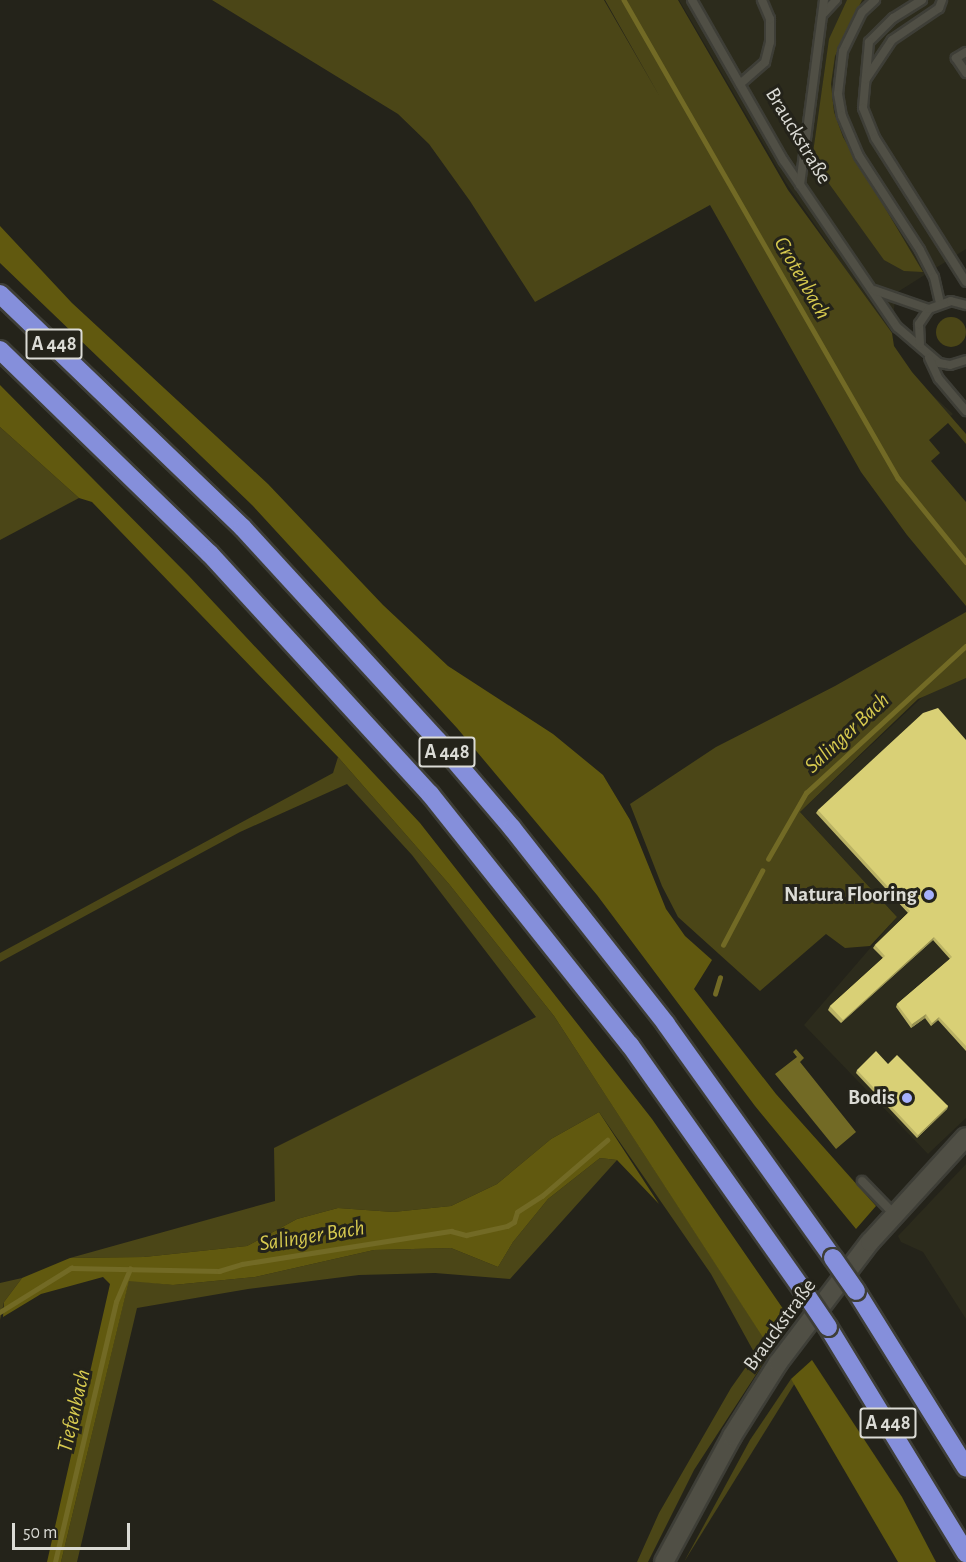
<!DOCTYPE html>
<meta charset="utf-8">
<style>
body{margin:0}
#map{position:relative;width:966px;height:1562px;overflow:hidden;background:#24231a;font-family:"Alegreya Sans",sans-serif}
div>[style]{position:absolute}
.built>*{inset:0;background:#2c2b1c}
.green>*{inset:0;background:#4b4617}
.round{border-radius:50%}
.forest>*{inset:0;background:#61590f}
.water>*{inset:0;background:#726a25}
.stream>*{height:4.5px;margin:-2.25px;padding:0 2.25px;transform-origin:2.25px;border-radius:2.25px;background:#726a25}
.roads{filter:drop-shadow(2px 0 #3e3e37) drop-shadow(-2px 0 #3e3e37) drop-shadow(0 2px #3e3e37) drop-shadow(0 -2px #3e3e37)}
.lane>*{height:8px;margin:-4px;padding:0 4px;transform-origin:4px;border-radius:4px;background:#504f45}
.secondary>*{height:18px;margin:-9px;padding:0 9px;transform-origin:9px;border-radius:9px;background:#504f45}
.highway>*{height:18px;margin:-9px;padding:0 9px;transform-origin:9px;border-radius:9px;background:#858fdb}
.bridges{filter:drop-shadow(2px 0 #3e3e37) drop-shadow(-2px 0 #3e3e37) drop-shadow(0 2px #3e3e37) drop-shadow(0 -2px #3e3e37)}
.highway-bridge>*{height:18px;margin:-9px;padding:0 9px;transform-origin:9px;border-radius:9px;background:#858fdb}
.wall>*{inset:0;background:#bbb365}
.shaded-wall>*{inset:0;background:#989253}
.building>*{inset:0;background:#d9d076}
.dots>*{width:16px;height:16px;translate:-50% -50%;box-sizing:border-box;border:3px solid #24231a;border-radius:50%}
span{translate:-50% -50%;white-space:nowrap;text-align:center;line-height:1.15;-webkit-text-stroke:6px #24231a;paint-order:stroke}
.shield-label span{padding:2px 4px;background:#24231a;border:2px solid;border-radius:4px;-webkit-text-stroke-width:0}
.shield-label{font-size:20px;color:#dbdbd5;font-weight:700}
.street-label{font-size:21px;color:#dbdbd5}
.poi-label{font-size:21px;color:#dbdbd5;font-weight:700}
.right{translate:-100% -50%;text-align:right}
.water-label{font-size:22px;color:#d7ca4f;font-style:italic}
.scale{position:absolute;left:12px;top:1523px;width:118px;height:27px;box-sizing:border-box;border:3px solid #dbdbd5;border-top:0;padding-left:8px;font-size:18px;line-height:21px;white-space:nowrap;color:#dbdbd5;-webkit-text-stroke:4px #24231a;paint-order:stroke}
</style>
<div id="map">
<div class="built">
<div style="clip-path:polygon(679px 0,966px 0,966px 249px,896px 293px,891px 333px,892px 346px,915px 379px,953px 414px,921px 441px,815px 259px,832px 249px,786px 183px)"></div>
<div style="clip-path:polygon(966px 656px,966px 1118px,928px 1154px,804px 1025px,897px 917px,800px 812px)"></div>
<div style="clip-path:polygon(966px 1164px,966px 1319px,923px 1252px,901px 1242px,898px 1236px)"></div>
</div>
<div class="green">
<div style="clip-path:polygon(212px 0,604px 0,660px 97px,605px 0,678px 0,788px 190px,892px 333px,894px 346px,912px 372px,966px 434px,966px 444px,948px 423px,929px 440px,940px 453px,931px 461px,966px 502px,966px 606px,907px 535px,861px 472px,710px 205px,535px 302px,470px 201px,429px 144px,398px 114px)"></div>
<div style="clip-path:polygon(847px 0,862px 0,835px 56px,831px 84px,834px 112px,843px 137px,923px 272px,904px 271px,884px 260px,812px 160px,829px 39px)"></div>
<div class="round" style="left:936px;top:317px;width:30px;height:30px"></div>
<div style="clip-path:polygon(0 427px,79px 498px,0 540px)"></div>
<div style="clip-path:polygon(966px 612px,966px 678px,918px 699px,800px 812px,897px 917px,870px 946px,845px 948px,826px 934px,760px 991px,678px 917px,662px 886px,630px 804px,716px 747px,835px 686px)"></div>
<div style="clip-path:polygon(338px 757px,449px 884px,554px 1016px,766px 1341px,788px 1316px,792px 1319px,694px 1470px,648px 1562px,637px 1562px,659px 1513px,731px 1388px,755px 1354px,711px 1274px,599px 1112px,551px 1139px,497px 1184px,451px 1206px,393px 1212px,338px 1208px,297px 1219px,247px 1246px,144px 1257px,70px 1258px,275px 1201px,274px 1148px,536px 1017px,412px 855px,347px 784px,240px 832px,0 962px,0 953px,333px 773px)"></div>
<div style="clip-path:polygon(600px 1158px,617px 1160px,510px 1279px,435px 1273px,359px 1275px,248px 1289px,137px 1308px,77px 1562px,61px 1562px,129px 1280px,173px 1285px,255px 1277px,374px 1250px,451px 1248px,498px 1267px,513px 1242px,548px 1199px)"></div>
<div style="clip-path:polygon(22px 1278px,4px 1302px,0 1320px,0 1283px)"></div>
<div style="clip-path:polygon(791px 1379px,795px 1383px,684px 1562px,750px 1440px)"></div>
</div>
<div class="forest">
<div style="clip-path:polygon(0 226px,72px 303px,268px 484px,383px 605px,448px 666px,553px 734px,603px 775px,630px 820px,666px 909px,685px 936px,712px 960px,694px 989px,776px 1094px,876px 1206px,856px 1229px,755px 1106px,597px 895px,457px 728px,252px 505px,0 263px)"></div>
<div style="clip-path:polygon(0 385px,189px 576px,420px 823px,652px 1119px,788px 1316px,766px 1342px,554px 1016px,449px 884px,338px 757px,92px 502px,79px 498px,0 427px)"></div>
<div style="clip-path:polygon(599px 1112px,659px 1204px,617px 1160px,600px 1158px,548px 1199px,513px 1242px,498px 1267px,451px 1248px,374px 1250px,255px 1277px,173px 1285px,129px 1281px,61px 1562px,47px 1562px,110px 1284px,103px 1277px,41px 1294px,3px 1317px,4px 1302px,22px 1278px,70px 1258px,144px 1257px,247px 1246px,297px 1219px,338px 1208px,393px 1212px,451px 1206px,497px 1184px,551px 1139px)"></div>
<div style="clip-path:polygon(812px 1360px,902px 1497px,936px 1562px,898px 1562px,791px 1379px)"></div>
</div>
<div class="water">
<div style="clip-path:polygon(796px 1049px,804px 1058px,800px 1062px,856px 1132px,836px 1149px,775px 1074px,797px 1057px,793px 1052px)"></div>
</div>
<div class="stream">
<div style="left:624px;top:0;width:551px;rotate:60.18deg"></div>
<div style="left:898px;top:478px;width:108px;rotate:51deg"></div>
<div style="left:768px;top:859px;width:76px;rotate:-60.1deg"></div>
<div style="left:806px;top:793px;width:217px;rotate:-42.6deg"></div>
<div style="left:723px;top:945px;width:84px;rotate:-62.2deg"></div>
<div style="left:715px;top:994px;width:17px;rotate:-73deg"></div>
<div style="left:0;top:1312px;width:84px;rotate:-31.8deg"></div>
<div style="left:71px;top:1268px;width:148px;rotate:1.2deg"></div>
<div style="left:219px;top:1271px;width:24px;rotate:-17deg"></div>
<div style="left:242px;top:1264px;width:212px;rotate:-9deg"></div>
<div style="left:451px;top:1231px;width:16px;rotate:15deg"></div>
<div style="left:466px;top:1235px;width:42px;rotate:-12.4deg"></div>
<div style="left:507px;top:1226px;width:8px;rotate:-30deg"></div>
<div style="left:514px;top:1222px;width:10px;rotate:-73deg"></div>
<div style="left:517px;top:1212px;width:30px;rotate:-33deg"></div>
<div style="left:542px;top:1196px;width:86px;rotate:-40.7deg"></div>
<div style="left:55px;top:1562px;width:267px;rotate:-76.8deg"></div>
<div style="left:116px;top:1302px;width:36px;rotate:-67deg"></div>
</div>
<div class="roads">
<div class="lane">
<div style="left:692px;top:0;width:185px;rotate:60.3deg"></div>
<div style="left:784px;top:161px;width:201px;rotate:55.8deg"></div>
<div style="left:897px;top:327px;width:55px;rotate:40.6deg"></div>
<div style="left:939px;top:363px;width:11px;rotate:10deg"></div>
<div style="left:950px;top:365px;width:17px;rotate:-17deg"></div>
<div style="left:875px;top:0;width:18px;rotate:137deg"></div>
<div style="left:862px;top:12px;width:43px;rotate:116deg"></div>
<div style="left:843px;top:51px;width:43px;rotate:96.6deg"></div>
<div style="left:838px;top:94px;width:22px;rotate:80deg"></div>
<div style="left:842px;top:116px;width:43px;rotate:67deg"></div>
<div style="left:859px;top:156px;width:112px;rotate:57deg"></div>
<div style="left:920px;top:250px;width:30px;rotate:63deg"></div>
<div style="left:934px;top:277px;width:26px;rotate:77deg"></div>
<div style="left:922px;top:0;width:34px;rotate:148deg"></div>
<div style="left:893px;top:18px;width:34px;rotate:135deg"></div>
<div style="left:869px;top:42px;width:66px;rotate:95.2deg"></div>
<div style="left:863px;top:108px;width:32px;rotate:68deg"></div>
<div style="left:875px;top:138px;width:170px;rotate:57.7deg"></div>
<div style="left:823px;top:14px;width:19px;rotate:-47deg"></div>
<div style="left:966px;top:52px;width:12px;rotate:149deg"></div>
<div style="left:956px;top:58px;width:18px;rotate:56deg"></div>
<div style="left:866px;top:79px;width:47px;rotate:-56.3deg"></div>
<div style="left:892px;top:40px;width:57px;rotate:-34.2deg"></div>
<div style="left:939px;top:8px;width:9px;rotate:-69deg"></div>
<div style="left:740px;top:84px;width:33px;rotate:-41deg"></div>
<div style="left:765px;top:62px;width:21px;rotate:-76deg"></div>
<div style="left:770px;top:42px;width:23px;rotate:-90deg"></div>
<div style="left:770px;top:19px;width:21px;rotate:-113deg"></div>
<div style="left:800px;top:185px;width:187px;rotate:-82.6deg"></div>
<div style="left:874px;top:290px;width:58px;rotate:19.1deg"></div>
<div style="left:920px;top:344px;width:20px;rotate:-93deg"></div>
<div style="left:919px;top:324px;width:18px;rotate:-56deg"></div>
<div style="left:929px;top:309px;width:23px;rotate:-20deg"></div>
<div style="left:951px;top:301px;width:16px;rotate:15deg"></div>
<div style="left:929px;top:358px;width:23px;rotate:65deg"></div>
<div style="left:939px;top:379px;width:42px;rotate:49.8deg"></div>
<div style="left:862px;top:1181px;width:46px;rotate:45.9deg"></div>
</div>
<div class="secondary">
<div style="left:664px;top:1562px;width:143px;rotate:-61.6deg"></div>
<div style="left:732px;top:1436px;width:86px;rotate:-57.8deg"></div>
<div style="left:778px;top:1363px;width:152px;rotate:-52.8deg"></div>
<div style="left:870px;top:1242px;width:142px;rotate:-47.6deg"></div>
</div>
<div class="highway">
<div style="left:0;top:294px;width:337px;rotate:43.9deg"></div>
<div style="left:243px;top:528px;width:289px;rotate:47.5deg"></div>
<div style="left:438px;top:741px;width:114px;rotate:49.6deg"></div>
<div style="left:512px;top:828px;width:249px;rotate:51.8deg"></div>
<div style="left:666px;top:1024px;width:287px;rotate:54.5deg"></div>
<div style="left:0;top:350px;width:293px;rotate:44.2deg"></div>
<div style="left:210px;top:554px;width:326px;rotate:47.5deg"></div>
<div style="left:430px;top:794px;width:321px;rotate:51.5deg"></div>
<div style="left:630px;top:1045px;width:304px;rotate:54.8deg"></div>
<div style="left:856px;top:1291px;width:208px;rotate:58.1deg"></div>
<div style="left:828px;top:1327px;width:265px;rotate:58.6deg"></div>
</div>
</div>
<div class="bridges">
<div class="highway-bridge">
<div style="left:833px;top:1258px;width:40px;rotate:55.1deg"></div>
<div style="left:805px;top:1293px;width:41px;rotate:55.9deg"></div>
</div>
</div>
<div class="wall">
<div style="clip-path:polygon(966px 740px,966px 1051px,938px 1020px,931px 1026px,925px 1018px,911px 1028px,896px 1007px,897px 1004px,950px 959px,933px 940px,841px 1023px,828px 1010px,830px 1006px,883px 958px,873px 948px,875px 945px,908px 913px,816px 813px,818px 810px)"></div>
<div style="clip-path:polygon(888px 1064px,948px 1106px,947px 1109px,917px 1138px,856px 1073px,857px 1070px)"></div>
</div>
<div class="shaded-wall">
<div style="clip-path:polygon(934px 937px,933px 940px,841px 1023px,843px 1020px)"></div>
<div style="clip-path:polygon(926px 1014px,925px 1018px,911px 1028px,912px 1024px)"></div>
<div style="clip-path:polygon(939px 1017px,938px 1020px,931px 1026px,932px 1023px)"></div>
<div style="clip-path:polygon(948px 1106px,947px 1109px,917px 1138px,918px 1135px)"></div>
</div>
<div class="building">
<div style="clip-path:polygon(938px 708px,966px 740px,966px 1046px,939px 1017px,932px 1023px,926px 1014px,912px 1024px,897px 1004px,952px 957px,934px 937px,843px 1020px,830px 1006px,885px 956px,875px 945px,910px 911px,818px 810px,923px 713px)"></div>
<div style="clip-path:polygon(876px 1051px,888px 1064px,897px 1055px,948px 1106px,918px 1135px,857px 1070px)"></div>
</div>
<div class="dots">
<div style="left:929px;top:895px;background:#a6b1fc"></div>
<div style="left:907px;top:1098px;background:#a6b1fc"></div>
</div>
<div class="shield-label">
<span style="left:54px;top:344px">A 448</span>
<span style="left:447px;top:752px">A 448</span>
<span style="left:888px;top:1423px">A 448</span>
</div>
<div class="street-label">
<span style="left:798px;top:136px;rotate:59deg">Brauckstraße</span>
<span style="left:780px;top:1325px;rotate:-54deg">Brauckstraße</span>
</div>
<div class="poi-label">
<span class="right" style="left:917px;top:895px">Natura Flooring</span>
<span class="right" style="left:895px;top:1098px">Bodis</span>
</div>
<div class="water-label">
<span style="left:802px;top:278px;rotate:60deg">Grotenbach</span>
<span style="left:847px;top:733px;rotate:-43deg">Salinger Bach</span>
<span style="left:312px;top:1236px;rotate:-9deg">Salinger Bach</span>
<span style="left:74px;top:1411px;rotate:-77deg">Tiefenbach</span>
</div>
<div class="scale">50 m</div>
</div>
